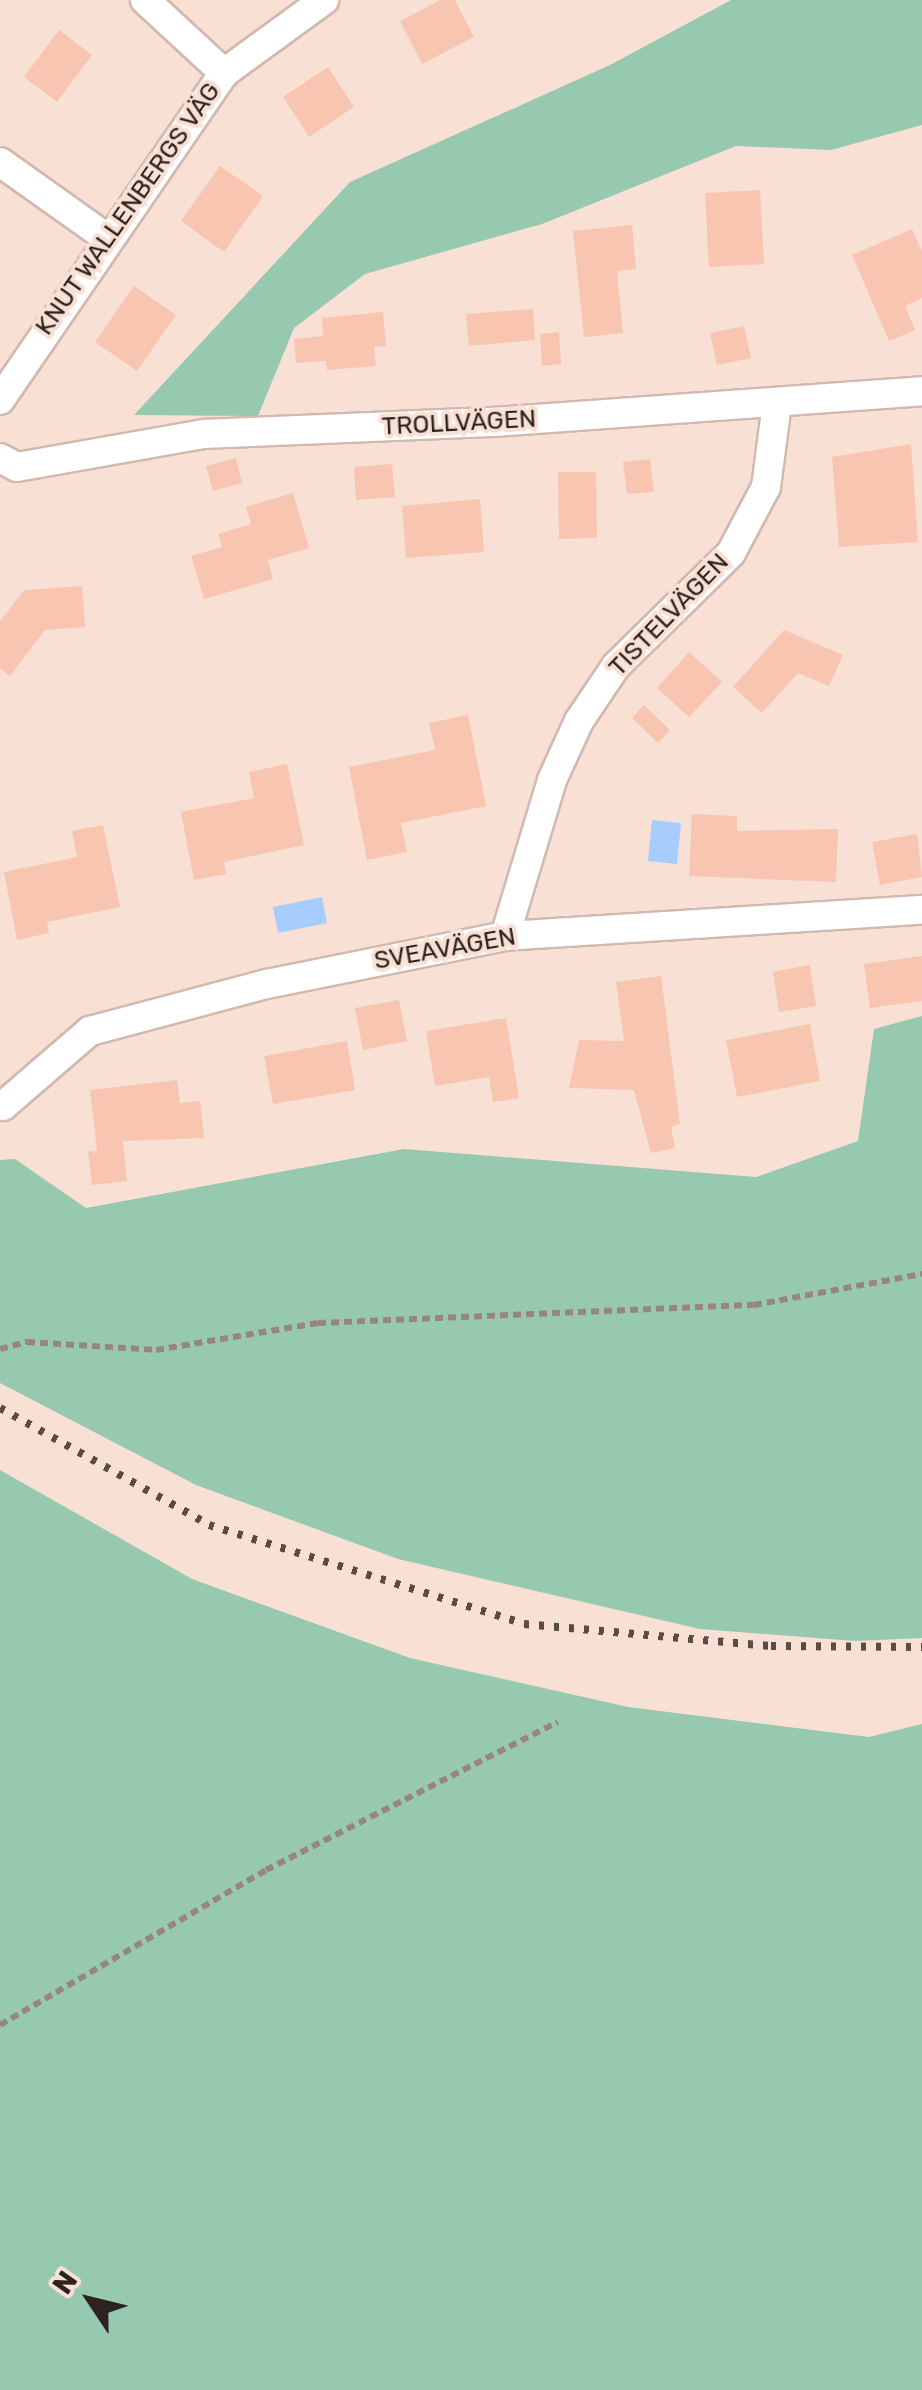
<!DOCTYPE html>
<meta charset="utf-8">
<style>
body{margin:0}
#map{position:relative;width:922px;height:2390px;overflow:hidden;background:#f9e0d5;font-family:Rubik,sans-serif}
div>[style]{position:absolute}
.green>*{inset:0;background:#97c8b0}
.water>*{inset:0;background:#a6cdfe}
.building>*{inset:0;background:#f7c5b0}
.path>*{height:6px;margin-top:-3px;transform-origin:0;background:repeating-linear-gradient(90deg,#98867e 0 8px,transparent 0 13px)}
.roads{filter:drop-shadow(2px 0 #d1b9af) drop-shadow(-2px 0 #d1b9af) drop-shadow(0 2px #d1b9af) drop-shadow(0 -2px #d1b9af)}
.minor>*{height:28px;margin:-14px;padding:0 14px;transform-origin:14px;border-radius:14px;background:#fff}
.rail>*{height:8px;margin-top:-4px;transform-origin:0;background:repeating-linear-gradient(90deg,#584c46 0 5px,transparent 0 15px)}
span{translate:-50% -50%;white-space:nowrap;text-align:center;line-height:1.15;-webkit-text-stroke:8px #f9e0d5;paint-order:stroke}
.street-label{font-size:25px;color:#2c231f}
.north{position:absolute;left:40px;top:2250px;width:100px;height:100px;-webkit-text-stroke:8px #f9e0d5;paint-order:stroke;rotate:305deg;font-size:28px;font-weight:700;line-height:40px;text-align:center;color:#2c231f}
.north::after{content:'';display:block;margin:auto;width:35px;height:45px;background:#2c231f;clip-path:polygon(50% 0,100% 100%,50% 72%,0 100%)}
</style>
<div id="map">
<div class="green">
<div style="clip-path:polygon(731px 0,922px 0,922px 125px,831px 150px,736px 146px,542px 224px,365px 274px,294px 328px,258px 416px,134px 415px,350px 182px,610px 65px)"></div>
<div style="clip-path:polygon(922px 1016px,922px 1638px,855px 1641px,700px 1629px,398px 1559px,196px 1485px,0 1383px,0 1160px,15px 1159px,86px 1208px,404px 1149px,756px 1177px,858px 1141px,874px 1029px)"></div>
<div style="clip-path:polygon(0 1470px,192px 1579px,410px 1658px,628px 1707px,869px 1737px,922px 1724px,922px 2390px,0 2390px)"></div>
</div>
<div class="water">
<div style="clip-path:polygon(652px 820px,681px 823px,677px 864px,648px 861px)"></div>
<div style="clip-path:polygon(322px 897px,327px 923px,278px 933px,273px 907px)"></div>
</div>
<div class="building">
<div style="clip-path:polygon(440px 0,455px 0,474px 37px,422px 64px,400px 21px)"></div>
<div style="clip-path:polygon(59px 30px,92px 55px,57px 102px,24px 77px)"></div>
<div style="clip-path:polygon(328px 67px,354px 107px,309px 137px,283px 97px)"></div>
<div style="clip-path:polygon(220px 166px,263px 196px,224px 252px,181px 221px)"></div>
<div style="clip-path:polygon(760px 190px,764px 264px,709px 267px,705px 193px)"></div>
<div style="clip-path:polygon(632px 225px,636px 269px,617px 271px,623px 333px,584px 337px,573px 231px)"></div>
<div style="clip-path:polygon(912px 229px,922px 252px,922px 298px,905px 306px,915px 330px,889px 341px,852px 255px)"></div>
<div style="clip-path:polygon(134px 286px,176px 315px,137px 371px,95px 342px)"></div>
<div style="clip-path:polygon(533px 309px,535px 340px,469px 346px,466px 314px)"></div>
<div style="clip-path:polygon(383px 312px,386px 346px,374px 347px,376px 366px,327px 370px,326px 361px,296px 363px,294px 339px,323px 336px,322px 318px)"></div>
<div style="clip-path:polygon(744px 326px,751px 358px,717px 365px,710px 333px)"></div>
<div style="clip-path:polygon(559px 332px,561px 364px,542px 366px,540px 334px)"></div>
<div style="clip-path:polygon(911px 444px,918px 542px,839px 547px,832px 457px)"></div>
<div style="clip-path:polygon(236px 458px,242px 483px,213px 491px,206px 466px)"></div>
<div style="clip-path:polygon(650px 459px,654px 492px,627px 494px,623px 462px)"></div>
<div style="clip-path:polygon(392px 464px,395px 497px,356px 500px,354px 467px)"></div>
<div style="clip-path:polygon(558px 472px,596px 472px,597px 538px,559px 539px)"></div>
<div style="clip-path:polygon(293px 493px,309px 548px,268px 560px,273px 579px,204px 599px,191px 556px,222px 547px,218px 534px,251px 524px,246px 507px)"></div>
<div style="clip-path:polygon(480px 499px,484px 552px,406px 558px,402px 506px)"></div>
<div style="clip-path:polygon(82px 586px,85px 627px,45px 630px,10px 676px,0 668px,0 621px,24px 590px)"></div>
<div style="clip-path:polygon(784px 630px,843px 655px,829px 686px,798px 673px,762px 713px,733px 687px)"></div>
<div style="clip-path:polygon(689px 652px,722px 682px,689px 717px,657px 688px)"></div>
<div style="clip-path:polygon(644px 705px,670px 730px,658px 743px,632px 718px)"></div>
<div style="clip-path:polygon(468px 715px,486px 806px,401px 823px,407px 852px,367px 860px,349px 767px,435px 750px,429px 723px)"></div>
<div style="clip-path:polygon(287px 764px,304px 845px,224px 862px,226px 874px,194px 880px,181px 812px,254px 798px,249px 772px)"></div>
<div style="clip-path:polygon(692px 814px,737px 816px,737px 831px,838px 829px,836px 882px,689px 876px)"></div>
<div style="clip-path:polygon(103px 825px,120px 907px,47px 922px,49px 933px,17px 940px,4px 872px,77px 857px,72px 831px)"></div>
<div style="clip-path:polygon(917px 834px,922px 877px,880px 885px,872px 842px)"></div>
<div style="clip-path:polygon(922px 956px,922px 1001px,870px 1008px,864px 964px)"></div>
<div style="clip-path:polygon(810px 965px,816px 1006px,779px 1012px,773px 972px)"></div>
<div style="clip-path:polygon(661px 976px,680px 1124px,671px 1127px,675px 1148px,651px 1153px,634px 1090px,569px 1088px,579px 1040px,624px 1041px,616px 982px)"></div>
<div style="clip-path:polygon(399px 1000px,407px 1041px,363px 1050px,355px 1008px)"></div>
<div style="clip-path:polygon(506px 1018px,519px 1098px,493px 1102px,489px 1077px,435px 1086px,426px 1031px)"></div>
<div style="clip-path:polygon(810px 1024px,820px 1081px,737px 1097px,726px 1040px)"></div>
<div style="clip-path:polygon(347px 1041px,355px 1090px,273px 1104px,264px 1056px)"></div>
<div style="clip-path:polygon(177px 1080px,180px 1103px,200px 1101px,204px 1138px,123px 1141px,127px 1181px,92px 1185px,88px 1152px,97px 1151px,90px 1090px)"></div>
</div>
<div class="path">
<div style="left:0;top:1349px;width:28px;rotate:-15deg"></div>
<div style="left:27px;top:1342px;width:129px;rotate:3.5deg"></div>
<div style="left:156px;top:1350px;width:164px;rotate:-9.5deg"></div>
<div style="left:318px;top:1323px;width:436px;rotate:-2.4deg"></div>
<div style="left:754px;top:1305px;width:171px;rotate:-10.5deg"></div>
<div style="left:0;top:2025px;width:308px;rotate:-30.2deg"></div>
<div style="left:266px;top:1870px;width:327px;rotate:-26.9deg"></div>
</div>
<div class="roads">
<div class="minor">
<div style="left:145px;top:0;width:108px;rotate:42.7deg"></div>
<div style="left:0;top:162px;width:131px;rotate:35.4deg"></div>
<div style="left:0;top:400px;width:396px;rotate:-55.6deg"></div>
<div style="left:224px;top:73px;width:124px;rotate:-36.1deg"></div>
<div style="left:0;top:458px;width:19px;rotate:28deg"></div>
<div style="left:17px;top:467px;width:191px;rotate:-10deg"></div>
<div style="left:205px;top:434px;width:289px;rotate:-2.4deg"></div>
<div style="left:494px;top:422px;width:429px;rotate:-4.1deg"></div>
<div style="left:505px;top:936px;width:163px;rotate:-73.2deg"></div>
<div style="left:552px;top:780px;width:65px;rotate:-65.4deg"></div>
<div style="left:579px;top:721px;width:66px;rotate:-56.1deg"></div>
<div style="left:616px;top:666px;width:161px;rotate:-44.5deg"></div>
<div style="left:731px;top:553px;width:75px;rotate:-62.1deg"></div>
<div style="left:766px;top:487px;width:85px;rotate:-82.5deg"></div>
<div style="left:3px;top:1106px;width:115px;rotate:-40.8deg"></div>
<div style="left:90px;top:1031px;width:183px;rotate:-14.9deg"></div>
<div style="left:267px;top:984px;width:243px;rotate:-11.4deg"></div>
<div style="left:505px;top:936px;width:418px;rotate:-3.6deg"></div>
</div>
</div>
<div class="rail">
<div style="left:0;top:1408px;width:240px;rotate:29.2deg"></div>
<div style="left:209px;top:1525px;width:330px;rotate:17.4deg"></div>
<div style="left:524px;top:1624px;width:248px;rotate:5.1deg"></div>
<div style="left:771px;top:1646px;width:151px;rotate:0.4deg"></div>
</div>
<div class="street-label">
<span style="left:128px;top:209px;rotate:-55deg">KNUT WALLENBERGS VÄG</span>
<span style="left:459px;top:423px;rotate:-3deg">TROLLVÄGEN</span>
<span style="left:669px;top:615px;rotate:-46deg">TISTELVÄGEN</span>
<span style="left:445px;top:949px;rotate:-10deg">SVEAVÄGEN</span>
</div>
<div class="north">N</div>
</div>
